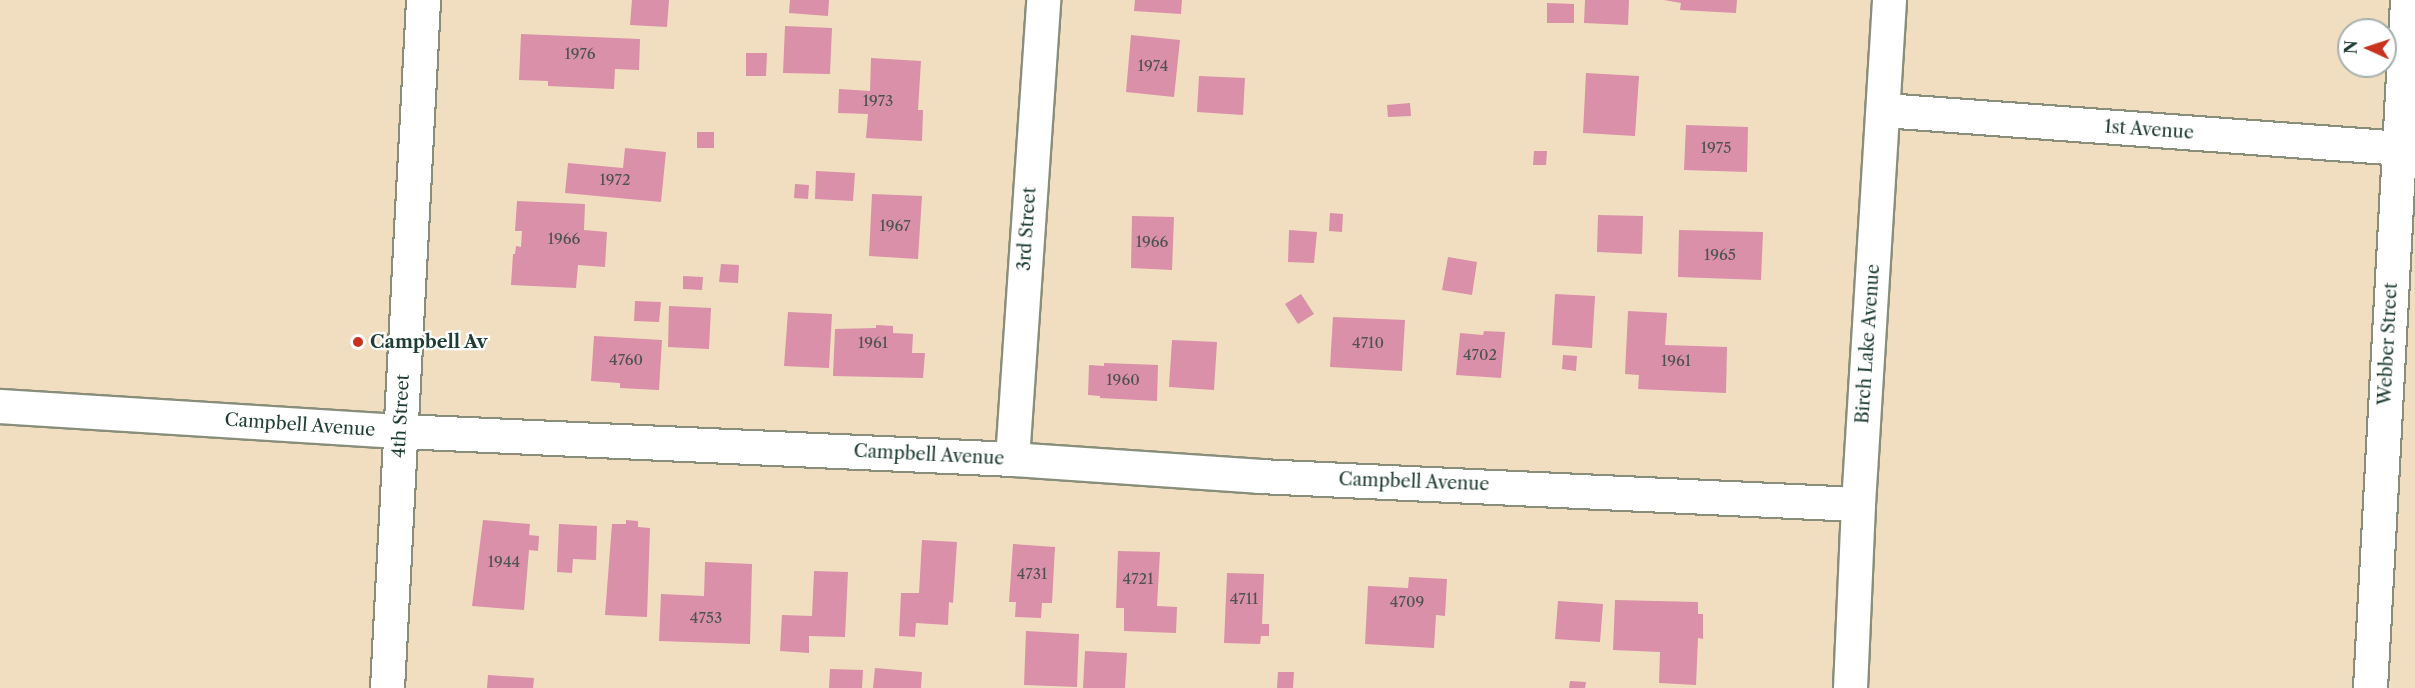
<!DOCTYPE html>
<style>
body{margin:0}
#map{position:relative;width:2415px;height:688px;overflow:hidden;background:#f1dec0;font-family:"Libre Caslon Text",serif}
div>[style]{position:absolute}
.building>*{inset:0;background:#d990a8}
.roads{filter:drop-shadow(2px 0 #888e7a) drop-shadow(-2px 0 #888e7a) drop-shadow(0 2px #888e7a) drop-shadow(0 -2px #888e7a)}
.minor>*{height:33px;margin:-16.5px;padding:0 16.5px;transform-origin:16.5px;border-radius:16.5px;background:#fff}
.tertiary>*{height:33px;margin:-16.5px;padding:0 16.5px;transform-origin:16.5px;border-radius:16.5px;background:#fff}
.dots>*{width:16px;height:16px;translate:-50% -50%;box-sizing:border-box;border:3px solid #fff;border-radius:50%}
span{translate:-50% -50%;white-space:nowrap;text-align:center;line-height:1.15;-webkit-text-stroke:4.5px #fff;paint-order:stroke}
.number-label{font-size:15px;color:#4e5251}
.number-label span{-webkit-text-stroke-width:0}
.street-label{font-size:18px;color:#1f3d34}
.poi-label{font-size:18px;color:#1f3d34;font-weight:700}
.left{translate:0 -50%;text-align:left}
.north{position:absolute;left:2337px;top:18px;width:60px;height:60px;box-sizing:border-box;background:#fff;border:2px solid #a5b1ae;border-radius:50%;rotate:273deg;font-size:16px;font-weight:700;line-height:24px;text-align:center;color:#1f3d34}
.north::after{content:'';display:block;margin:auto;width:21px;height:27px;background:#c8321e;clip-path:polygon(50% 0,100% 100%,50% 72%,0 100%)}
</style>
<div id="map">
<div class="building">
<div style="clip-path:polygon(632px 0,669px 0,667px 27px,630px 25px)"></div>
<div style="clip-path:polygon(790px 0,829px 0,828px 16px,789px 13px)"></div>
<div style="clip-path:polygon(1135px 0,1182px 0,1181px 14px,1134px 11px)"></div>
<div style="clip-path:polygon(1585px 0,1629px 0,1628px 25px,1584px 23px)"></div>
<div style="clip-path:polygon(1664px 0,1737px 0,1736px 13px,1680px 10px,1681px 3px)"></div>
<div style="clip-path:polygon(1547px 3px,1574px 4px,1574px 23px,1547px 23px)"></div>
<div style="clip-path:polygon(785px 26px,832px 28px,830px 74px,783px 73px)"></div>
<div style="clip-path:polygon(521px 34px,640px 39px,639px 70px,615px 69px,614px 89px,548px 86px,548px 81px,519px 80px)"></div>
<div style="clip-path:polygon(1131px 35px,1180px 40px,1174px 97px,1126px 92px)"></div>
<div style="clip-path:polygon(746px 53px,767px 53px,766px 76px,746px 76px)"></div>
<div style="clip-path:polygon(871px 58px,921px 61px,918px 110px,923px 110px,922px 141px,866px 138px,868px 114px,838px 113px,839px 89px,870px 91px)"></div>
<div style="clip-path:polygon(1586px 73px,1639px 76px,1635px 136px,1583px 133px)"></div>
<div style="clip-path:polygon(1199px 76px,1245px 78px,1243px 115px,1197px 112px)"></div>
<div style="clip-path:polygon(1410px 103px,1411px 116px,1388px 117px,1387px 105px)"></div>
<div style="clip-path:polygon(1686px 125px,1748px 127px,1747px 172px,1684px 170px)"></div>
<div style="clip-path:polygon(697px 132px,714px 132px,714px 148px,697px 148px)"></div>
<div style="clip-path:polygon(625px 148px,666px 152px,661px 202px,565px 193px,568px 163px,623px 168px)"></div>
<div style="clip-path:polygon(1534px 151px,1547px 151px,1546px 165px,1533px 165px)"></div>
<div style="clip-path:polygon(816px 171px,855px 173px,853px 201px,815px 199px)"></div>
<div style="clip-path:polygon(795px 184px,809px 185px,808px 199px,794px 198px)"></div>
<div style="clip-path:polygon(872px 194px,922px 196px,918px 259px,869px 256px)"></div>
<div style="clip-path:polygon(517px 201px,585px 204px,584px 230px,607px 232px,605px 267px,578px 265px,576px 288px,511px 285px,513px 254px,515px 254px,516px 246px,521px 247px,522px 231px,515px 231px)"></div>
<div style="clip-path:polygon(1330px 213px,1343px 214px,1342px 232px,1329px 231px)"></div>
<div style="clip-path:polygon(1598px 215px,1643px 216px,1642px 254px,1597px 252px)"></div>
<div style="clip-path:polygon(1132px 216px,1174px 217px,1172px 270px,1131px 268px)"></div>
<div style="clip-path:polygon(1289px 230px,1317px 232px,1314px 263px,1288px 262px)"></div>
<div style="clip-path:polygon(1679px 230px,1763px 232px,1761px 280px,1678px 277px)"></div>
<div style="clip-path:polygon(1448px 257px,1477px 262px,1472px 295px,1442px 290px)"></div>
<div style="clip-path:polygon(721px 264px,739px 265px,738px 283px,719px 282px)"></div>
<div style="clip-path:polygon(683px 276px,703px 277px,702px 290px,683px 289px)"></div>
<div style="clip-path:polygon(1301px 294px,1314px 314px,1298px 324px,1285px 304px)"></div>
<div style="clip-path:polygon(1555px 294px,1595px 296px,1592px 348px,1552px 345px)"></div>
<div style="clip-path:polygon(635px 301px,661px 302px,659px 322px,634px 321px)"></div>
<div style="clip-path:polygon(669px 306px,711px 308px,709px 349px,668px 347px)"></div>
<div style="clip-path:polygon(1628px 311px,1667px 313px,1665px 345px,1727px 347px,1726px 393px,1638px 389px,1639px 375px,1625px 374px)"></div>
<div style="clip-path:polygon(788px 312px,832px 314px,829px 368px,784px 366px)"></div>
<div style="clip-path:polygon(1333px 317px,1405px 320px,1402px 371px,1330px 367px)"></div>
<div style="clip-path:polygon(876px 325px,893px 326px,893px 333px,913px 334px,912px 353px,925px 353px,923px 378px,833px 376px,835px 329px,876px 328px)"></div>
<div style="clip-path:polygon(1484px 331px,1505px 332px,1501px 378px,1456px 375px,1460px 333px,1483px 335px)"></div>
<div style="clip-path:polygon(594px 336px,662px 340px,659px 390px,620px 388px,620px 383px,591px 381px)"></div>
<div style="clip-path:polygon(1172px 340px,1217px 342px,1214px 390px,1169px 387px)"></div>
<div style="clip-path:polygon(1563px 355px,1577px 356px,1576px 371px,1562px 369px)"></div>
<div style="clip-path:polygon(1104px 363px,1158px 365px,1157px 401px,1100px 398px,1100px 396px,1088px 395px,1089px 365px,1104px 366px)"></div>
<div style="clip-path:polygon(483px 520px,530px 524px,529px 535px,539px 536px,538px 551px,529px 550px,524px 610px,472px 606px)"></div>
<div style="clip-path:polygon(626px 520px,638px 521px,638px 527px,650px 528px,647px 617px,605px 615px,612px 524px,626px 524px)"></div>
<div style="clip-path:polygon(559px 524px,597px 526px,596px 560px,573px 559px,572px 573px,557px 572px)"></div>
<div style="clip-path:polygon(922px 540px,957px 542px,953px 603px,949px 602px,948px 625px,916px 623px,915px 637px,899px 636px,901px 593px,919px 593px)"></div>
<div style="clip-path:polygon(1013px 544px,1055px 547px,1052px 603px,1042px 603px,1041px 618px,1015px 617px,1016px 602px,1009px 602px)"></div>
<div style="clip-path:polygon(1118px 551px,1160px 552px,1157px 606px,1177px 607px,1176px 633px,1124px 631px,1124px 608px,1116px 608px)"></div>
<div style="clip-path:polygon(705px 562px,752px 564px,750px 644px,659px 641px,661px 594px,704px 596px)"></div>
<div style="clip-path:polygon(814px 571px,848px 572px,845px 637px,809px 636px,809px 653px,780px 651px,782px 615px,812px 616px)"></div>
<div style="clip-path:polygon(1227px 573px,1264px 574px,1262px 624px,1269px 624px,1269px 636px,1261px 636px,1260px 644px,1224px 643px)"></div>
<div style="clip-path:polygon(1409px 577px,1447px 579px,1445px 616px,1436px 615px,1434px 648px,1365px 644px,1368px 586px,1408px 588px)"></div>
<div style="clip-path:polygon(1615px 600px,1698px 602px,1698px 614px,1703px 614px,1703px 639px,1698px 638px,1696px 685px,1659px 683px,1660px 652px,1613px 650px)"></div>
<div style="clip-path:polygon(1558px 601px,1603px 604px,1600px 642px,1555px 639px)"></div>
<div style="clip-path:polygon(1026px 631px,1079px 634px,1077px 687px,1024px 685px)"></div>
<div style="clip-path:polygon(1085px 651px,1127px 653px,1125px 688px,1083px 688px)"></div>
<div style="clip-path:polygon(875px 668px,922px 672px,921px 688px,873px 688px)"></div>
<div style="clip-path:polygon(830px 669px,863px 670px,862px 688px,829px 688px)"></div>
<div style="clip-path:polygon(1278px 672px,1294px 672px,1293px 688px,1277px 688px)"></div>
<div style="clip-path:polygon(488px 675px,534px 678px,533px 688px,487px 688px)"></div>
<div style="clip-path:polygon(1570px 681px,1586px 682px,1585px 688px,1569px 688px)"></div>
</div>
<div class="roads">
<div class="minor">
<div style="left:1884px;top:110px;width:532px;rotate:4.2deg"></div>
<div style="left:0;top:406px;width:402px;rotate:3.6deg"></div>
<div style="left:401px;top:431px;width:612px;rotate:2.62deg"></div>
<div style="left:1012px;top:459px;width:248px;rotate:3.9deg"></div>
<div style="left:1259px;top:476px;width:600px;rotate:2.68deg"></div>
<div style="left:1012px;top:459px;width:460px;rotate:-86.1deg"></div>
<div style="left:1850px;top:688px;width:184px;rotate:-87.5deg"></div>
<div style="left:1858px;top:504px;width:505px;rotate:-86.48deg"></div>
<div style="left:2370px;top:688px;width:689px;rotate:-86.92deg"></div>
</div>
<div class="tertiary">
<div style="left:387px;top:688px;width:689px;rotate:-87deg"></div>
</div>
</div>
<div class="dots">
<div style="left:358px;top:342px;background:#c8321e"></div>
</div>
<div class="number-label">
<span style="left:580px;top:54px">1976</span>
<span style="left:1153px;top:66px">1974</span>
<span style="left:878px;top:101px">1973</span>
<span style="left:1716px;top:148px">1975</span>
<span style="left:615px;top:180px">1972</span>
<span style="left:895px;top:226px">1967</span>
<span style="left:564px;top:239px">1966</span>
<span style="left:1152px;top:242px">1966</span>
<span style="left:1720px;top:255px">1965</span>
<span style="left:873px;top:343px">1961</span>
<span style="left:1368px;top:343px">4710</span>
<span style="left:1480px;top:355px">4702</span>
<span style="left:626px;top:360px">4760</span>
<span style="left:1676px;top:361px">1961</span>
<span style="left:1123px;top:380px">1960</span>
<span style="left:504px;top:562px">1944</span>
<span style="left:1032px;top:574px">4731</span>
<span style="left:1138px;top:579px">4721</span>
<span style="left:1244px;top:599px">4711</span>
<span style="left:1407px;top:602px">4709</span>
<span style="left:706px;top:618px">4753</span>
</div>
<div class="street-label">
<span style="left:2149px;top:130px;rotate:4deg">1st Avenue</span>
<span style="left:1027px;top:229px;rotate:-86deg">3rd Street</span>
<span style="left:1868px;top:344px;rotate:-86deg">Birch Lake Avenue</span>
<span style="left:2388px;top:344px;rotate:-87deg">Webber Street</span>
<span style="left:401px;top:416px;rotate:-87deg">4th Street</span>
<span style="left:300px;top:425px;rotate:4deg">Campbell Avenue</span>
<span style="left:929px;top:455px;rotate:3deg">Campbell Avenue</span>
<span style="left:1414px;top:482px;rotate:2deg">Campbell Avenue</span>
</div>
<div class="poi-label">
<span class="left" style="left:370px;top:342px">Campbell Av</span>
</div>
<div class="north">N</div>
</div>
